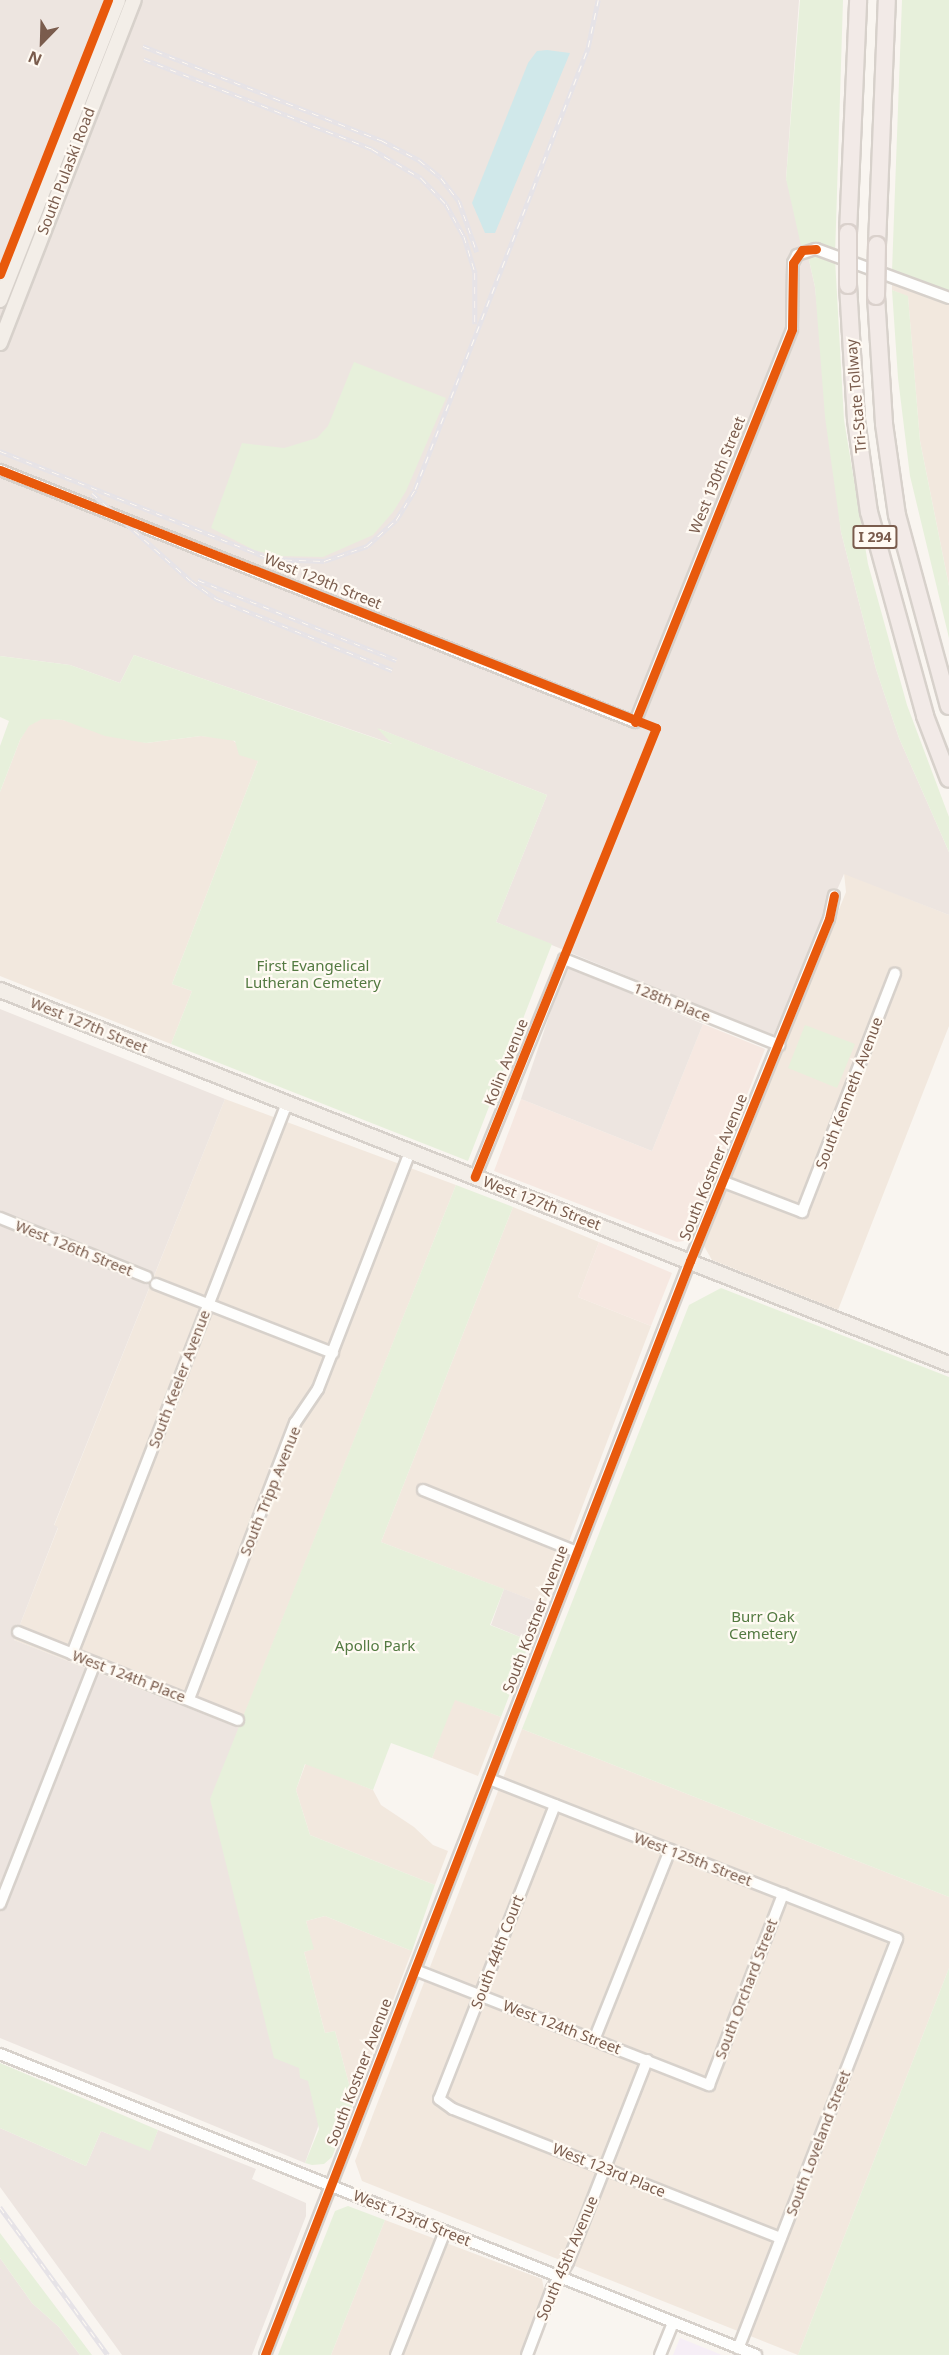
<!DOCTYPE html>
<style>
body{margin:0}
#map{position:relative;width:949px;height:2355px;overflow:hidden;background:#f9f5f0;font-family:"Noto Sans",sans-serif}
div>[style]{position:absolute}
.residential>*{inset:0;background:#f2e8de}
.commercial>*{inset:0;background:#f6e8e1}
.industrial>*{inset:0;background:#ede5e0}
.education>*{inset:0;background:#f6eef6}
.green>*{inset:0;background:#e7f0db}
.water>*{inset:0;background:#d0e8ea}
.roads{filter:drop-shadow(2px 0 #d7d1cb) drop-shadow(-2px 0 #d7d1cb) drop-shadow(0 2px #d7d1cb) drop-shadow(0 -2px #d7d1cb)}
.minor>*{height:10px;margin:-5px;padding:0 5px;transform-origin:5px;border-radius:5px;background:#fefefd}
.major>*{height:14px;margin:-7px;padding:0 7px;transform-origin:7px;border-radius:7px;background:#f3eee8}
.highway>*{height:16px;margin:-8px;padding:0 8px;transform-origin:8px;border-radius:8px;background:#f2eae7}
.rail>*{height:4.5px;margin-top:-2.25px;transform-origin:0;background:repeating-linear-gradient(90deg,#fffaf3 0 7px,#e6e3e7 0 14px);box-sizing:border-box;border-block:2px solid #e6e3e7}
.bridges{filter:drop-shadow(2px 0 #dad1cc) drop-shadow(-2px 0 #dad1cc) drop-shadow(0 2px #dad1cc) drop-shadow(0 -2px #dad1cc)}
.highway-bridge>*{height:16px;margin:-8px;padding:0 8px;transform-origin:8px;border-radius:8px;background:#f2eae7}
.cycleway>*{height:9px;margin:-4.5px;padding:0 4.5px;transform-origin:4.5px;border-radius:4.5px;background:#e8590c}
span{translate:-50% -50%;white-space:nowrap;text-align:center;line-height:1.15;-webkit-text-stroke:4.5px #fffaf3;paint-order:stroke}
.shield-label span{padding:2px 4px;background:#fffaf3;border:2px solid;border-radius:4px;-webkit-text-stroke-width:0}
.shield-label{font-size:14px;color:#7a5c4d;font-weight:700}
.street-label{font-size:15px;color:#7a5c4d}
.park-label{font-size:15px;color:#537a41}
.north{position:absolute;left:12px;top:12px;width:60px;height:60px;-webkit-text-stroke:4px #fffaf3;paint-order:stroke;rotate:203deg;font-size:16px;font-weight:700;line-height:24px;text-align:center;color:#7a5c4d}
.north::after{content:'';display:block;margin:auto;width:21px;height:27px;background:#7a5c4d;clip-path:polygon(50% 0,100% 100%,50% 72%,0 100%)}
</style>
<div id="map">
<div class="residential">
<div style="clip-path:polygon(892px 283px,949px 305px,949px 586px,920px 441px,908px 297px,892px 290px)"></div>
<div style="clip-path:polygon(42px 718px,63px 720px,146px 743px,201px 736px,230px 738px,258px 761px,172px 984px,192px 991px,171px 1044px,0 976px,0 792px,20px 740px,28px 726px)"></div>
<div style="clip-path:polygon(844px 873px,949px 915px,949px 1026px,838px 1310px,712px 1260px,704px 1246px,846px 892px)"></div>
<div style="clip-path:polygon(225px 1099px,456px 1185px,239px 1728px,14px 1640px,58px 1528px,54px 1526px)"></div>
<div style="clip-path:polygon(513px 1207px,599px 1242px,578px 1297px,651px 1326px,545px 1605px,381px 1542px)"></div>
<div style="clip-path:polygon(454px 1699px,501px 1717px,478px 1776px,432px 1758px)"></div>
<div style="clip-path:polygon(522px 1729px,949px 1897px,949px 1968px,798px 2355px,362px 2181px,355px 2161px)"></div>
<div style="clip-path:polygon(306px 1763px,373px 1790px,381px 1805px,414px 1827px,433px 1845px,448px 1851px,435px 1885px,310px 1835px,296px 1790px)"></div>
<div style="clip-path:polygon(325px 1916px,412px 1951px,358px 2091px,350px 2088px,335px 2031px,325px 2033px,304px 1952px,313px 1949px,306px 1921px)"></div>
<div style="clip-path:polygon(385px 2220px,542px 2279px,545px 2295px,521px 2355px,331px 2355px)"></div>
</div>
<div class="commercial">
<div style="clip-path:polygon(703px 1024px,765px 1049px,690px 1240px,677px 1242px,494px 1171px,521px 1099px,652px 1151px)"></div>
<div style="clip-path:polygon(599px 1242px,672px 1273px,651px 1326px,578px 1297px)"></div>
</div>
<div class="industrial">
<div style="clip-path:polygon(0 0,799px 0,786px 179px,823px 256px,809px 260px,815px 287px,841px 532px,876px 669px,899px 738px,949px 852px,949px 915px,844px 874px,773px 1036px,496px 922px,547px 795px,379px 729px,393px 744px,134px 655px,120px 683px,70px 665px,0 656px)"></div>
<div style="clip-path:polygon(566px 966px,703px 1024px,652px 1151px,521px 1099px)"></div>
<div style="clip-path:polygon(0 1009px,225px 1099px,54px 1525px,58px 1527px,14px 1640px,239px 1728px,225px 1764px,323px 2113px,305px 2163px,0 2038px)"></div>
<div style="clip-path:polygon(504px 1589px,545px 1605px,530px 1641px,491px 1625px)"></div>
<div style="clip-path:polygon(0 2128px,86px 2166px,101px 2131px,150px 2150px,158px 2130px,256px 2169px,252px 2179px,306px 2203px,306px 2216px,252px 2355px,122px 2355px,0 2187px)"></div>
<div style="clip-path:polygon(0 2258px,32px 2303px,59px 2327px,80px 2355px,0 2355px)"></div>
</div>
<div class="education">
<div style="clip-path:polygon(680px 2338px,722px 2355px,673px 2355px)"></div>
</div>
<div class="green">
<div style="clip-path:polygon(800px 0,843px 0,835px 256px,802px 250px,786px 179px)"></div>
<div style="clip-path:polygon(902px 0,949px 0,949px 293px,892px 271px)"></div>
<div style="clip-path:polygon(814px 256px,835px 259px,844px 420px,868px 564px,907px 705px,949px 817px,949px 852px,899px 738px,876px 669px,841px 532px,825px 417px,815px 287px,809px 260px)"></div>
<div style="clip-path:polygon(892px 290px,908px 296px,920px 441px,949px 586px,949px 638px,910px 476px,898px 378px)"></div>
<div style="clip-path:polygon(354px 362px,446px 398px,406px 491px,393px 512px,373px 535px,323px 557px,279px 556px,254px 550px,211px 528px,242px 443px,284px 448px,317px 438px,328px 426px)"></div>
<div style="clip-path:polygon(134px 655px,392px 744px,377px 728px,547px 795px,496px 922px,552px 944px,468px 1161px,171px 1044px,192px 991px,172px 984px,258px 761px,239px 755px,235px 741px,201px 736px,146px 743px,105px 736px,63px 720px,42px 719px,29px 726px,20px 740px,0 792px,0 746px,9px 721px,0 717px,0 656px,70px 665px,120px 683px)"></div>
<div style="clip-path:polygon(805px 1025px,855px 1044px,837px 1088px,788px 1068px)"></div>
<div style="clip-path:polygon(456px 1185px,513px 1207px,381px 1542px,504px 1589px,490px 1625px,530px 1641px,501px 1717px,455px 1700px,432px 1758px,391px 1743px,373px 1790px,305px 1764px,296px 1790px,310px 1835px,435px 1885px,412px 1951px,325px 1916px,306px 1921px,314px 1949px,304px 1952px,325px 2033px,335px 2031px,350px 2088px,358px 2091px,332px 2157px,324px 2164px,312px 2165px,305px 2163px,319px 2129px,308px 2081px,300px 2078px,299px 2068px,274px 2058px,210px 1799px)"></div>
<div style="clip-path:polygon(721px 1288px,949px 1377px,949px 1897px,522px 1729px,689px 1305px)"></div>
<div style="clip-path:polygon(949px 1968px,949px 2355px,798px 2355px)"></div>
<div style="clip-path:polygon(0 2063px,158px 2130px,150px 2151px,101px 2131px,86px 2166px,0 2128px)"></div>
<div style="clip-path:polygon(348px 2206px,385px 2220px,331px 2355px,278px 2355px,335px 2211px)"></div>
<div style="clip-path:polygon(0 2233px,92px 2355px,80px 2355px,59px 2327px,32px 2303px,0 2258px)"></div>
</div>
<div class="water">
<div style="clip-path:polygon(547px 50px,570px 53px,495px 233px,485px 233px,472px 203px,528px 63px,537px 51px)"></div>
</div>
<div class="roads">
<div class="minor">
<div style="left:0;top:470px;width:683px;rotate:21.65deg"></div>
<div style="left:635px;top:722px;width:423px;rotate:-68.2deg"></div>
<div style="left:792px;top:329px;width:66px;rotate:-89.1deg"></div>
<div style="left:793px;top:263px;width:9px;rotate:-63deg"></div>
<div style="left:797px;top:255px;width:20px;rotate:-18deg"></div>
<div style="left:816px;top:249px;width:142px;rotate:20.2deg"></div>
<div style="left:475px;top:1177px;width:235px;rotate:-67.8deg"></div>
<div style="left:564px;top:959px;width:232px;rotate:21.8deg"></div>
<div style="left:724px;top:1182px;width:84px;rotate:21deg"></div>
<div style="left:802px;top:1212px;width:256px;rotate:-68.7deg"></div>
<div style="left:0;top:1218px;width:158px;rotate:21.9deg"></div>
<div style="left:156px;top:1284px;width:190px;rotate:21.3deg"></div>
<div style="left:423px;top:1490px;width:166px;rotate:21.9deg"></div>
<div style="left:18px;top:1632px;width:237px;rotate:21.8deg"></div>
<div style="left:72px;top:1654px;width:591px;rotate:-68.68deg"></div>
<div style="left:189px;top:1699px;width:296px;rotate:-69deg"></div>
<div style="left:295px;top:1423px;width:41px;rotate:-55.9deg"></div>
<div style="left:318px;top:1389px;width:254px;rotate:-68.8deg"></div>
<div style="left:489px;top:1779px;width:438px;rotate:21.4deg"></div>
<div style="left:897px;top:1939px;width:439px;rotate:111.2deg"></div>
<div style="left:555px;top:1805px;width:316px;rotate:111.5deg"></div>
<div style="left:439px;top:2099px;width:17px;rotate:36deg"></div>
<div style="left:453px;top:2109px;width:352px;rotate:21.5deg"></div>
<div style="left:0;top:1904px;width:259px;rotate:-68.5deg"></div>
<div style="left:415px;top:1970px;width:316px;rotate:21.4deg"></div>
<div style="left:709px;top:2085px;width:205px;rotate:-68.8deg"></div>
<div style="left:594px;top:2040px;width:205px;rotate:-68.2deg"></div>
<div style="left:0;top:2054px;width:814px;rotate:21.71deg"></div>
<div style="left:265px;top:2355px;width:1174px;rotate:-68.77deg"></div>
<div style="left:690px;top:1261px;width:369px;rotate:-67.9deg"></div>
<div style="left:829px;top:919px;width:24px;rotate:-78deg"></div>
<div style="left:396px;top:2355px;width:133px;rotate:-68.4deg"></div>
<div style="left:527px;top:2355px;width:71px;rotate:-69.3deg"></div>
<div style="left:552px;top:2289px;width:31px;rotate:-59deg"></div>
<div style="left:568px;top:2262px;width:217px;rotate:-68.6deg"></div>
<div style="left:660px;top:2355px;width:35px;rotate:-68deg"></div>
</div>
<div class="major">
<div style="left:0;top:300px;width:322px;rotate:-68.5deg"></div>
<div style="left:0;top:343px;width:368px;rotate:-68.7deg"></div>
<div style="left:0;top:990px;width:1020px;rotate:21.51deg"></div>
</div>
<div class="highway">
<div style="left:848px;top:233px;width:233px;rotate:-87.5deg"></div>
<div style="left:877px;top:245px;width:245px;rotate:-87.7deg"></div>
<div style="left:848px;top:285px;width:135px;rotate:86.6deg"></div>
<div style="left:856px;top:420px;width:93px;rotate:82deg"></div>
<div style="left:869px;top:512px;width:212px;rotate:74.6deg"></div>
<div style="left:925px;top:716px;width:67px;rotate:69.1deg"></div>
<div style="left:876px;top:296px;width:128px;rotate:86.4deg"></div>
<div style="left:884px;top:424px;width:92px;rotate:81.9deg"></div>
<div style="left:897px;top:515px;width:198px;rotate:74.8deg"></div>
</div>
</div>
<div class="rail">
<div style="left:143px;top:46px;width:256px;rotate:21.6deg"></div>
<div style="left:381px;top:140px;width:43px;rotate:27.8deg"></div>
<div style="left:419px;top:160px;width:28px;rotate:39deg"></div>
<div style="left:441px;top:178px;width:29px;rotate:52deg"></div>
<div style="left:459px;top:201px;width:54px;rotate:70.6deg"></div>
<div style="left:144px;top:59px;width:245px;rotate:21.5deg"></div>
<div style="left:372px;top:149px;width:57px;rotate:30.6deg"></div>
<div style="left:421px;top:178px;width:36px;rotate:46deg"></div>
<div style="left:446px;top:204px;width:37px;rotate:61deg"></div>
<div style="left:464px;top:236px;width:39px;rotate:73deg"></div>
<div style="left:475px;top:273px;width:51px;rotate:90deg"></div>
<div style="left:0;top:451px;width:292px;rotate:21.7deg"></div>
<div style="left:271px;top:559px;width:53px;rotate:2.2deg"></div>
<div style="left:324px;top:561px;width:46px;rotate:-19.2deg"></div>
<div style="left:367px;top:546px;width:39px;rotate:-42deg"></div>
<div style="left:396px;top:520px;width:36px;rotate:-58deg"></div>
<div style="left:415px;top:489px;width:475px;rotate:-68.6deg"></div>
<div style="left:588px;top:47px;width:48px;rotate:-78deg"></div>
<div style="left:92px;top:493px;width:132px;rotate:41.6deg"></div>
<div style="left:191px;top:581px;width:32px;rotate:35deg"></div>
<div style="left:217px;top:599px;width:189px;rotate:22.1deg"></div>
<div style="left:198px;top:580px;width:214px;rotate:22deg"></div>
<div style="left:0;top:2207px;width:183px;rotate:53.9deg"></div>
</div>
<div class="bridges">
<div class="highway-bridge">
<div style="left:848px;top:233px;width:52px;rotate:90deg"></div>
<div style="left:876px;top:296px;width:51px;rotate:-88.9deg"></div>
</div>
</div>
<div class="cycleway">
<div style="left:0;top:274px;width:295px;rotate:-68.5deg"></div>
<div style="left:0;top:470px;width:705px;rotate:21.47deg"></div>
<div style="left:656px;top:728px;width:484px;rotate:112deg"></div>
<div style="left:635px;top:722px;width:423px;rotate:-68.2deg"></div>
<div style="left:792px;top:329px;width:66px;rotate:-89.1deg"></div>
<div style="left:793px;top:263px;width:16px;rotate:-55deg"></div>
<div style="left:802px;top:250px;width:14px;rotate:-4deg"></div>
<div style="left:265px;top:2355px;width:1174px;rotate:-68.77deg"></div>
<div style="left:690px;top:1261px;width:369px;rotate:-67.9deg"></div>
<div style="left:829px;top:919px;width:24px;rotate:-78deg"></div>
</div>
<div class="shield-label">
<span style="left:875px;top:537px">I 294</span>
</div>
<div class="street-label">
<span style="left:66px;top:171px;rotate:-69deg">South Pulaski Road</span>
<span style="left:856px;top:396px;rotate:-95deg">Tri-State Tollway</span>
<span style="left:717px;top:475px;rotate:-68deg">West 130th Street</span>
<span style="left:323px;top:581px;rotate:22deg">West 129th Street</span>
<span style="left:672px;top:1002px;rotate:22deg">128th Place</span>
<span style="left:89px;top:1025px;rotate:22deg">West 127th Street</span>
<span style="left:506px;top:1062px;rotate:-68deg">Kolin Avenue</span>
<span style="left:849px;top:1093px;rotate:-69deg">South Kenneth Avenue</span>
<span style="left:713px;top:1167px;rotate:-68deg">South Kostner Avenue</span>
<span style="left:542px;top:1203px;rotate:21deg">West 127th Street</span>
<span style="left:74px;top:1248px;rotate:22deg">West 126th Street</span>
<span style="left:179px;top:1379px;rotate:-69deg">South Keeler Avenue</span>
<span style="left:270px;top:1491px;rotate:-68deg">South Tripp Avenue</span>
<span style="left:535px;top:1619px;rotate:-69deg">South Kostner Avenue</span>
<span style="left:129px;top:1676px;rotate:21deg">West 124th Place</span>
<span style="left:693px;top:1859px;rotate:21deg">West 125th Street</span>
<span style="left:497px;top:1952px;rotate:-69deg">South 44th Court</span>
<span style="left:746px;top:1989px;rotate:-69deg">South Orchard Street</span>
<span style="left:562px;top:2027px;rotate:21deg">West 124th Street</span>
<span style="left:359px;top:2072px;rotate:-69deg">South Kostner Avenue</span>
<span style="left:818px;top:2143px;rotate:-69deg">South Loveland Street</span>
<span style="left:609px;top:2170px;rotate:22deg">West 123rd Place</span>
<span style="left:412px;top:2218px;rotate:22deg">West 123rd Street</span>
<span style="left:567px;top:2258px;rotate:-67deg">South 45th Avenue</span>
</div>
<div class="park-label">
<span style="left:313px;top:974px">First Evangelical<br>Lutheran Cemetery</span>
<span style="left:763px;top:1625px">Burr Oak<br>Cemetery</span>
<span style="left:375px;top:1646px">Apollo Park</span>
</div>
<div class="north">N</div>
</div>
